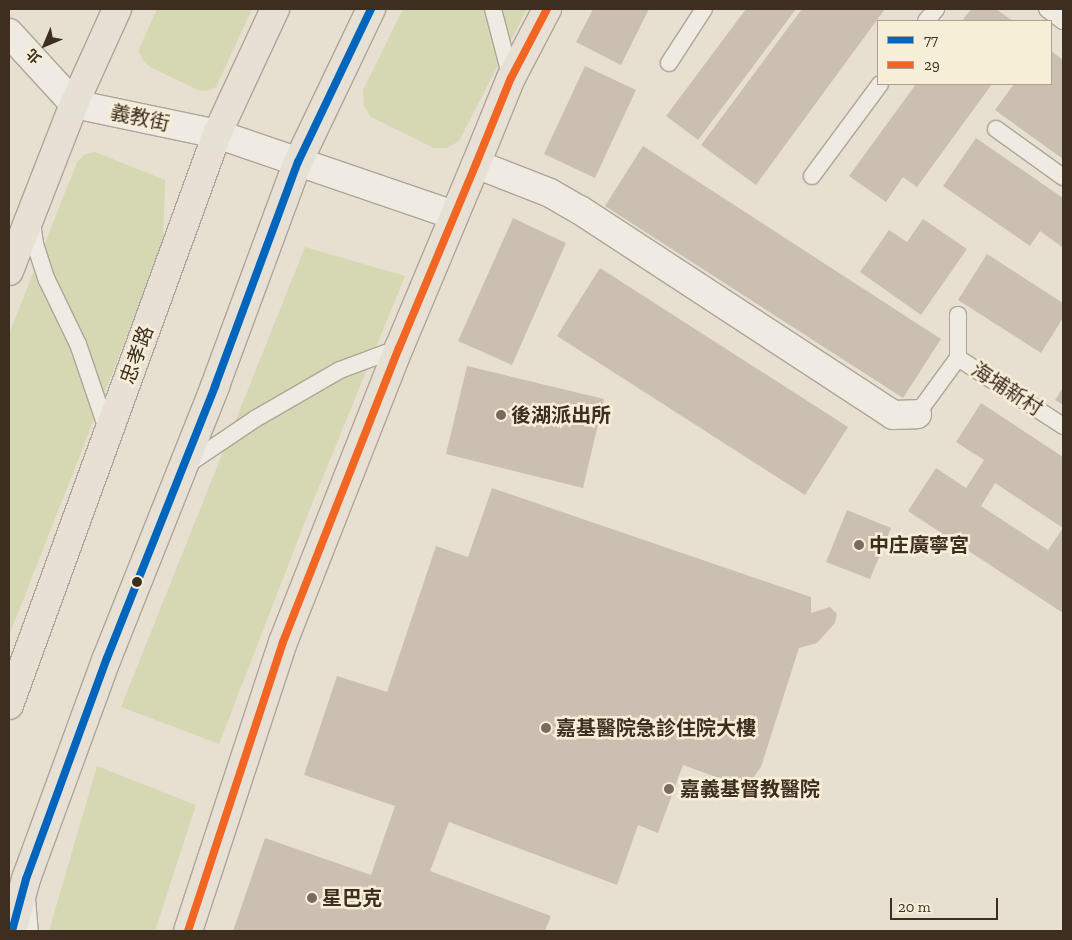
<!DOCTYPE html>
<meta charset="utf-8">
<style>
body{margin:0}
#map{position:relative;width:1072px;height:940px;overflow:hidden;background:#e7e0d1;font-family:"Zilla Slab","Noto Sans TC",serif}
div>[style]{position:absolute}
.green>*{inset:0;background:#d6d7b3}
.building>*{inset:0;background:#cbbfb2}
.roads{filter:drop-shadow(1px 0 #ada599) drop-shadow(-1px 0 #ada599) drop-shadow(0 1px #ada599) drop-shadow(0 -1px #ada599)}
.service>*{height:16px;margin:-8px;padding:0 8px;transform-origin:8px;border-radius:8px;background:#efebe3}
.minor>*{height:28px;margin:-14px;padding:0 14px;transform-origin:14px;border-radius:14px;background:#efebe3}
.primary>*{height:28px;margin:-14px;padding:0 14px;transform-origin:14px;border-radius:14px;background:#e6e1d4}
.bus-1>*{height:8px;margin:-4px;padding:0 4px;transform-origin:4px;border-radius:4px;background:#0065bd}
.bus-2>*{height:8px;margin:-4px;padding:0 4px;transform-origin:4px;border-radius:4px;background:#f26522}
.dots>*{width:14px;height:14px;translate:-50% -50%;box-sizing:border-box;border:2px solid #f7eed8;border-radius:50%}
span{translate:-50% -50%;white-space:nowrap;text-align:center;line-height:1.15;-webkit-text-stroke:5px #f7eed8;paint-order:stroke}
.street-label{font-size:20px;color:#3d2e20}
.poi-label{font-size:20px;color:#3d2e20;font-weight:700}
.left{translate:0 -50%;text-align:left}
.frame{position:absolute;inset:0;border:10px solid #3d2e20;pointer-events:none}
.legend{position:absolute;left:877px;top:20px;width:175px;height:65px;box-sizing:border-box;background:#f7eed8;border:1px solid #ada18e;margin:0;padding:6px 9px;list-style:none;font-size:15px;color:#3d2e20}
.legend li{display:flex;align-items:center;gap:10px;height:25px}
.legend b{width:25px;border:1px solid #ada18e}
.north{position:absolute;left:20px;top:20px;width:50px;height:50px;-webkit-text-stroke:4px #f7eed8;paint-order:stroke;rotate:225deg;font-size:14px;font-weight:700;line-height:20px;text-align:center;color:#3d2e20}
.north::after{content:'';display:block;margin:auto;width:18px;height:22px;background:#3d2e20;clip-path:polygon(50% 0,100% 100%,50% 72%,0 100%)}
.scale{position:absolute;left:890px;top:898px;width:108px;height:22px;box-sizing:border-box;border:2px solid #3d2e20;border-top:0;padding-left:6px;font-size:15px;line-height:18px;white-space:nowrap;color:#3d2e20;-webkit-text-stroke:4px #f7eed8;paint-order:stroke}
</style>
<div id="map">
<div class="green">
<div style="clip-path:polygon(157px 9px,252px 9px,216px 87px,207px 91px,198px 90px,150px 67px,143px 60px,138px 51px)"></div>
<div style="clip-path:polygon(403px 9px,527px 9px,459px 141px,447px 148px,434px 148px,371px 117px,364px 106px,363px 90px)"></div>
<div style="clip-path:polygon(95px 152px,165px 180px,163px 244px,9px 636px,9px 334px,77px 162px,85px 154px)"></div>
<div style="clip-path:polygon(305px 247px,405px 276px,310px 509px,219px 744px,121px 707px)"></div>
<div style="clip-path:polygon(97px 766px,196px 805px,155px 931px,49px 931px)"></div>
</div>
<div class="building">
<div style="clip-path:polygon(593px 9px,649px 9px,621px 65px,576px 42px)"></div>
<div style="clip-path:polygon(746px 9px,796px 9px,698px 140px,666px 116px)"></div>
<div style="clip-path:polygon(802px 9px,885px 9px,756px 185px,701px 145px)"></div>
<div style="clip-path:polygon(971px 9px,996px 9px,1013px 21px,962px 21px)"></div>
<div style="clip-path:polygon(1051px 51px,1063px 60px,1063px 159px,995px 110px,1014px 84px,1051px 84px)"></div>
<div style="clip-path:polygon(585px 66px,636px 90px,595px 178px,544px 154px)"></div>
<div style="clip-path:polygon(916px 84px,992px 84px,917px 187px,903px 177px,886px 202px,849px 176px)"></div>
<div style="clip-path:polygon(976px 138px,1063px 198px,1062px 247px,1040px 231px,1030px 246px,943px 186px)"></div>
<div style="clip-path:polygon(643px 146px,941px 339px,903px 398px,605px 206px)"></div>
<div style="clip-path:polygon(513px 218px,566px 243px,512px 365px,458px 341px)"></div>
<div style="clip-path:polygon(923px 219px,967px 249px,921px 315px,860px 272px,889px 230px,907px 242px)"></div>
<div style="clip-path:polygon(987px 254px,1063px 303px,1063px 318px,1041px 353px,958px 300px)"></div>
<div style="clip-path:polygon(600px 268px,848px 427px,805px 495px,557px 336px)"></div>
<div style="clip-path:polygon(467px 366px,604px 399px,583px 488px,446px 454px)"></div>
<div style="clip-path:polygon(1063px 388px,1063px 405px,1055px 400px)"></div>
<div style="clip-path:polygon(evenodd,981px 403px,1063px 457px,1063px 613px,908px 511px,936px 468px,966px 488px,984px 460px,956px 442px,981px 403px,995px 483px,1063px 528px,1048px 550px,981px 506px,995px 483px)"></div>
<div style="clip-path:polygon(492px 488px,811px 597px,811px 613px,830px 607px,837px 614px,835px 623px,817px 643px,799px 648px,761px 767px,746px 788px,683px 765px,658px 833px,638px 825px,617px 885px,449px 822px,430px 871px,551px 916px,545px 931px,233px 931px,265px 838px,371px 875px,395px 806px,304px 775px,337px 676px,387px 692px,436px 546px,468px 557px)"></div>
<div style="clip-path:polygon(847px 510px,891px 528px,870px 579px,826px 562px)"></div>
</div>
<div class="roads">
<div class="service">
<div style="left:493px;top:9px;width:71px;rotate:75.4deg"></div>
<div style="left:1047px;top:9px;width:20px;rotate:37deg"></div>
<div style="left:926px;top:21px;width:16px;rotate:-50deg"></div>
<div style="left:669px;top:63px;width:64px;rotate:-57.1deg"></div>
<div style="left:996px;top:129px;width:82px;rotate:35.6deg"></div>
<div style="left:812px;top:176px;width:114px;rotate:-53.5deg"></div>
<div style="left:32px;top:222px;width:22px;rotate:82deg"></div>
<div style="left:35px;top:244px;width:38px;rotate:72deg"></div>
<div style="left:47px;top:280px;width:71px;rotate:64.2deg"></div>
<div style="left:78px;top:344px;width:93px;rotate:71.2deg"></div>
<div style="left:958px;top:358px;width:43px;rotate:-90deg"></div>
<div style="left:917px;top:414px;width:69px;rotate:-53.8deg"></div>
<div style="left:958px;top:358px;width:125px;rotate:32.9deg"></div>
<div style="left:184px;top:467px;width:86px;rotate:-34.1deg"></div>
<div style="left:255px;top:419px;width:98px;rotate:-30deg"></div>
<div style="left:340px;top:370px;width:63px;rotate:-20.4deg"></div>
<div style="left:27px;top:899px;width:32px;rotate:85deg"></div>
</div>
<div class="minor">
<div style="left:9px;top:33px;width:96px;rotate:47.5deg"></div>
<div style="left:74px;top:104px;width:146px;rotate:11.8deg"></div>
<div style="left:217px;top:134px;width:250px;rotate:18.9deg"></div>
<div style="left:476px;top:164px;width:79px;rotate:21.4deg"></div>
<div style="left:550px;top:193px;width:34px;rotate:30deg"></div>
<div style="left:580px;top:210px;width:374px;rotate:33.2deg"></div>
<div style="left:893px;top:415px;width:24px;rotate:-2deg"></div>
</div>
<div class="primary">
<div style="left:9px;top:271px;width:179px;rotate:-68.7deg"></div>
<div style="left:74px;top:104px;width:104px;rotate:-65.6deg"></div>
<div style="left:9px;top:705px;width:608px;rotate:-69.98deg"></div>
<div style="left:217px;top:134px;width:138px;rotate:-65.1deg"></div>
<div style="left:12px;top:931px;width:54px;rotate:-74.9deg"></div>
<div style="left:26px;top:879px;width:235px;rotate:-69.9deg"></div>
<div style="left:107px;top:658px;width:293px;rotate:-68.3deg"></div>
<div style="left:215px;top:386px;width:239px;rotate:-69.7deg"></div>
<div style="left:298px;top:162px;width:170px;rotate:-64.5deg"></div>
<div style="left:188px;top:931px;width:304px;rotate:-71.8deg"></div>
<div style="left:283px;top:642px;width:316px;rotate:-68.5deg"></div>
<div style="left:399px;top:348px;width:199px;rotate:-67.3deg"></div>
<div style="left:476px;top:164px;width:93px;rotate:-67.9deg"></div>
<div style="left:511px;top:78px;width:78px;rotate:-62.4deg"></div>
</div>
</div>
<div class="bus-1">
<div style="left:12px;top:931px;width:54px;rotate:-74.9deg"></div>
<div style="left:26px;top:879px;width:235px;rotate:-69.9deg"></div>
<div style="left:107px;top:658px;width:293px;rotate:-68.3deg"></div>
<div style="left:215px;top:386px;width:239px;rotate:-69.7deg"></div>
<div style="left:298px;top:162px;width:170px;rotate:-64.5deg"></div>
</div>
<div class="bus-2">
<div style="left:188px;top:931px;width:304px;rotate:-71.8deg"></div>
<div style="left:283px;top:642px;width:316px;rotate:-68.5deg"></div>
<div style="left:399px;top:348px;width:199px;rotate:-67.3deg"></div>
<div style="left:476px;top:164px;width:93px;rotate:-67.9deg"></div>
<div style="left:511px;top:78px;width:78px;rotate:-62.4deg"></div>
</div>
<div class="dots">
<div style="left:501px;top:415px;background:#786c5e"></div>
<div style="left:859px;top:545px;background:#786c5e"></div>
<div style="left:137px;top:582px;background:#3d2e20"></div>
<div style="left:546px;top:728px;background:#786c5e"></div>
<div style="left:669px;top:789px;background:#786c5e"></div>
<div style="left:312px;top:898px;background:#786c5e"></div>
</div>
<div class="street-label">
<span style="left:140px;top:118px;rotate:12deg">義教街</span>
<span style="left:137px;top:355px;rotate:-70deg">忠孝路</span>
<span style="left:1007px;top:389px;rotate:33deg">海埔新村</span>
</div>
<div class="poi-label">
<span class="left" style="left:511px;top:415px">後湖派出所</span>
<span class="left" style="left:869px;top:545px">中庄廣寧宮</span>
<span class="left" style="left:556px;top:728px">嘉基醫院急診住院大樓</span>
<span class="left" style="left:680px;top:789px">嘉義基督教醫院</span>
<span class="left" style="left:322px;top:898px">星巴克</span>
</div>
<div class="frame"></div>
<ul class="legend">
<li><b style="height:6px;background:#0065bd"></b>77</li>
<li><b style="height:6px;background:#f26522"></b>29</li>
</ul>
<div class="north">北</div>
<div class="scale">20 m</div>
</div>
